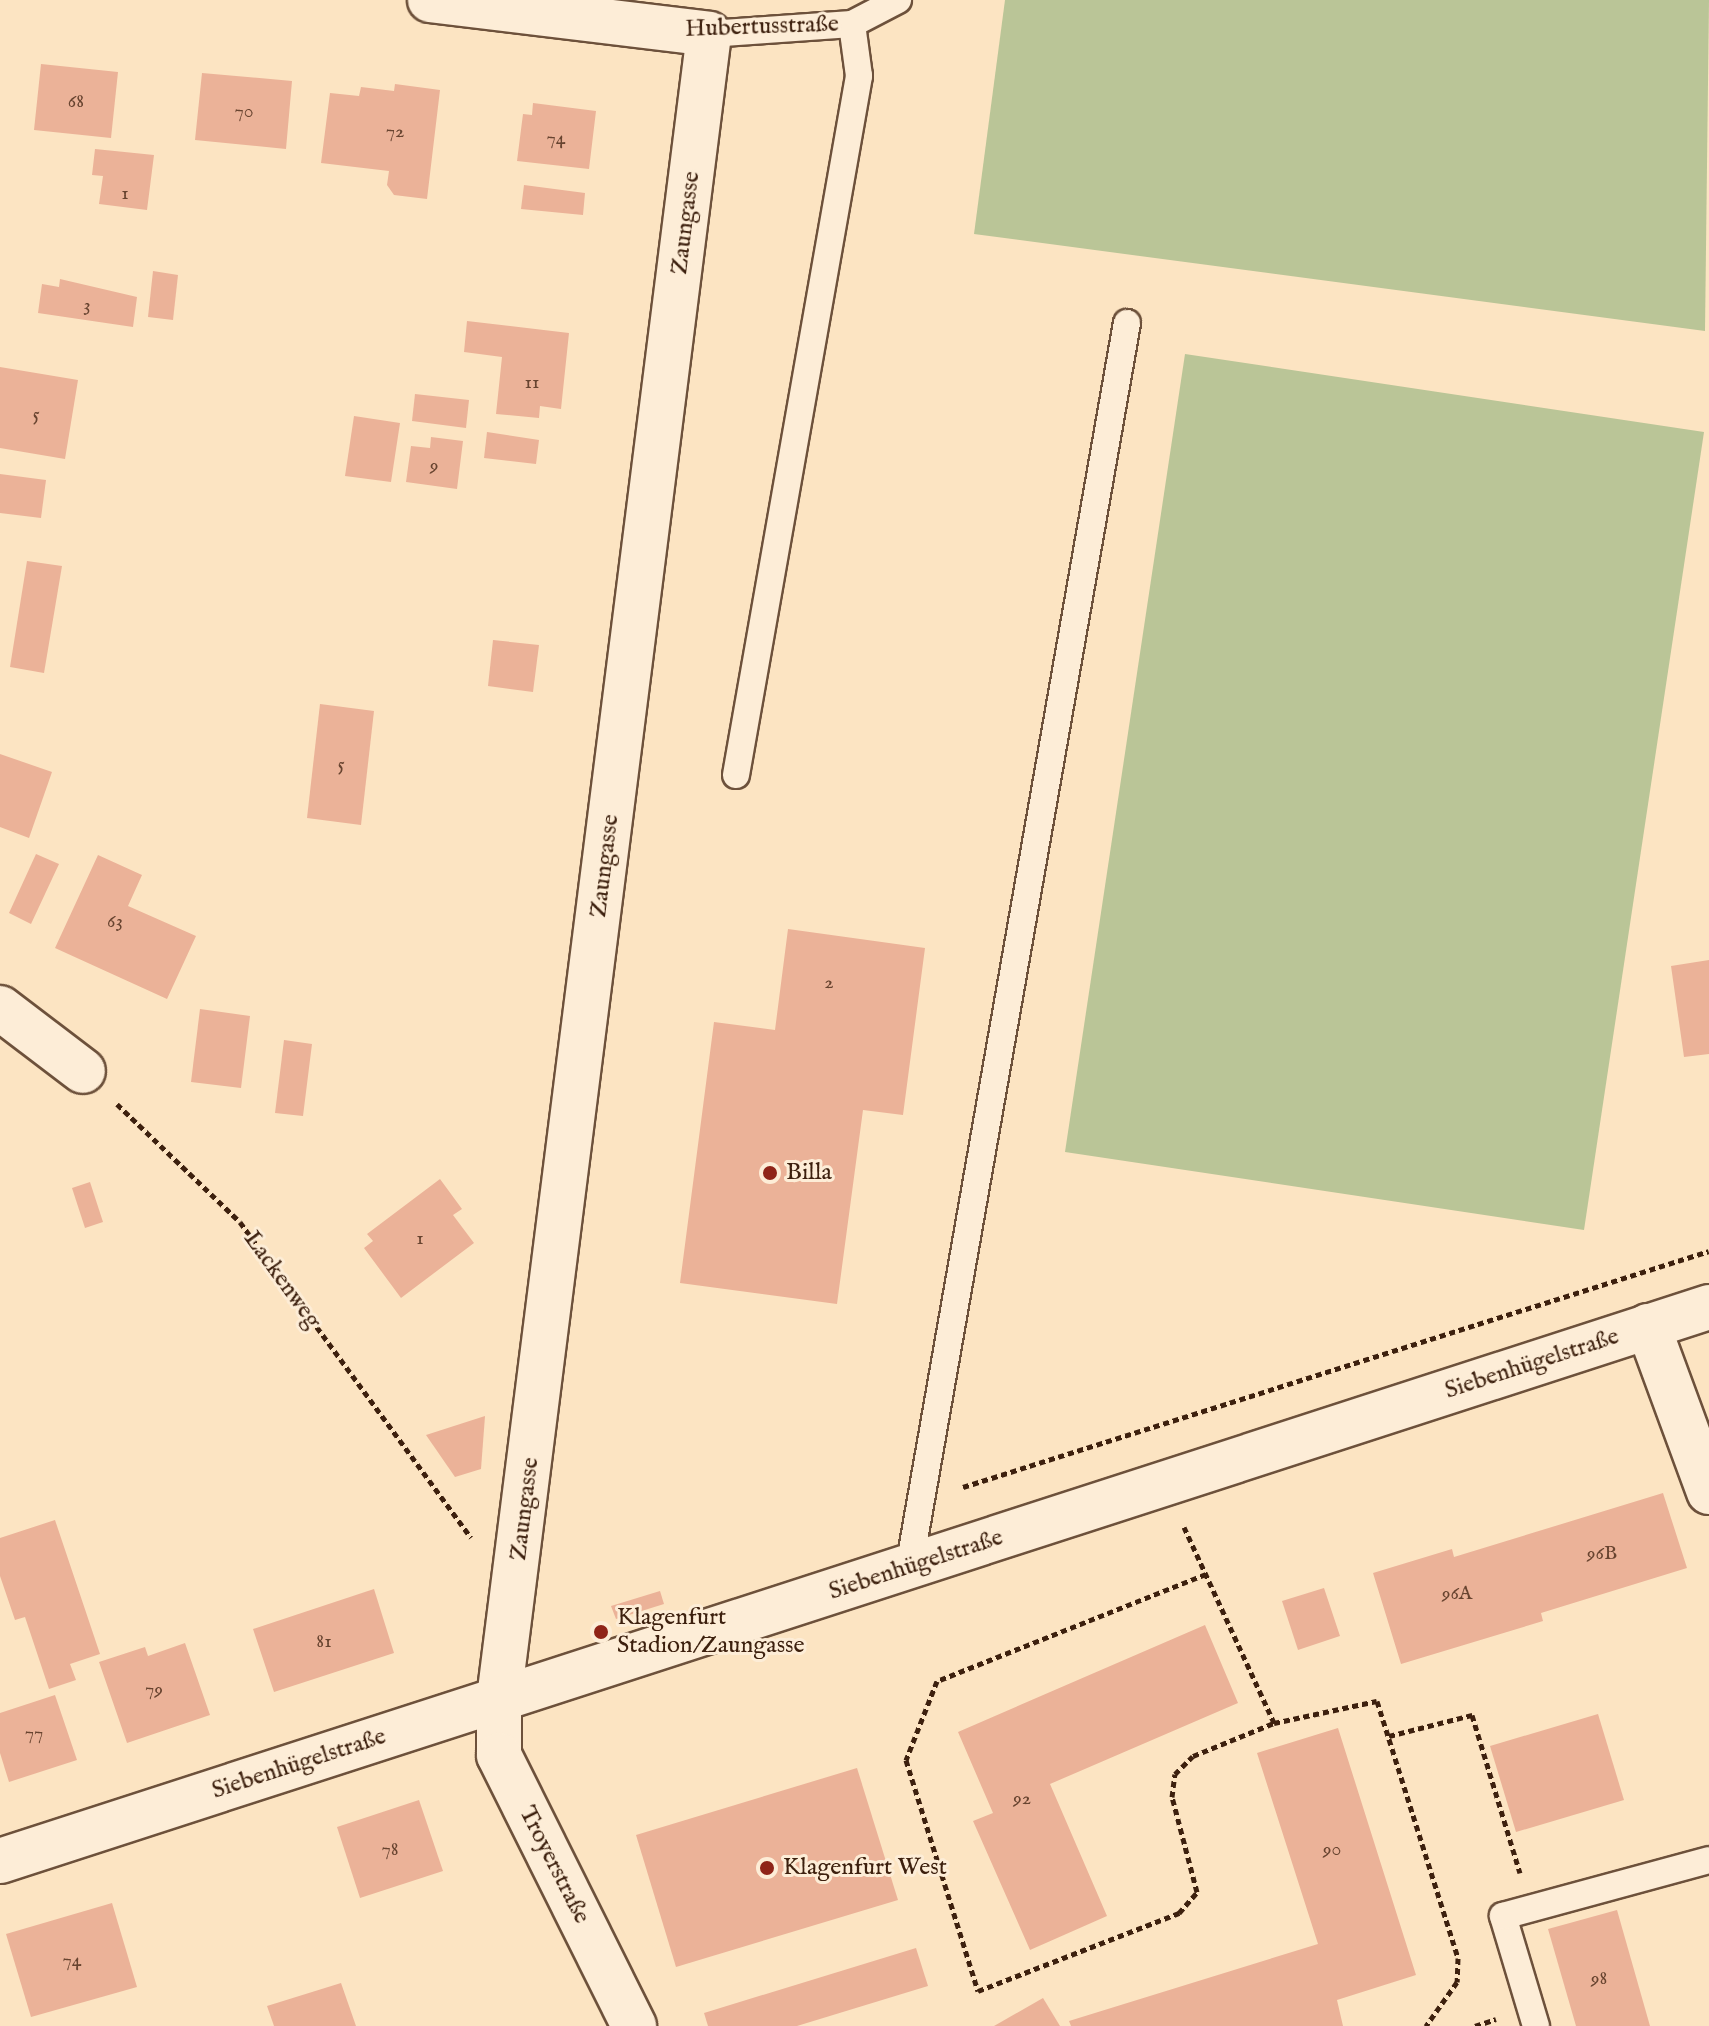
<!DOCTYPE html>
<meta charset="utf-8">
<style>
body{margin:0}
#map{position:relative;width:1709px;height:2026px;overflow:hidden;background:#fce4c2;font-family:"IM FELL English",serif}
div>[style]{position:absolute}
.green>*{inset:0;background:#bac597}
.building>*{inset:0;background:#ebb298}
.path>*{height:5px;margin-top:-2.5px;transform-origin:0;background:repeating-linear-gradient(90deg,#3d200e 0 6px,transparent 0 10px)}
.roads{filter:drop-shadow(2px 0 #6d513b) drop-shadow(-2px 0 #6d513b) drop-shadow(0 2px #6d513b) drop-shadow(0 -2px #6d513b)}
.service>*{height:26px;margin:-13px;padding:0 13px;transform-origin:13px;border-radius:13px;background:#fdedd7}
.minor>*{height:44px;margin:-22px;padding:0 22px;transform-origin:22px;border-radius:22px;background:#fdedd7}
.tertiary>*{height:44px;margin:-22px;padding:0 22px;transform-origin:22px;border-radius:22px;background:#fdedd7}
.dots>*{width:22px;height:22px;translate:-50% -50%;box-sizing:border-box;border:4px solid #fdedd7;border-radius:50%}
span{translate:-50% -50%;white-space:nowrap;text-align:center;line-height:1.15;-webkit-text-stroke:6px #fdedd7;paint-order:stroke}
.number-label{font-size:20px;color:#684430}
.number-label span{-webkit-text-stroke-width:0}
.street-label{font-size:24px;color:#3d200e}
.poi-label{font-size:24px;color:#3d200e}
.left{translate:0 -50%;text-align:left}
</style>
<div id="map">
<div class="green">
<div style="clip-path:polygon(1005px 0,1709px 0,1705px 331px,974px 234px)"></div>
<div style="clip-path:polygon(1185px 354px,1704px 432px,1584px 1230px,1065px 1152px)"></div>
</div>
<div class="building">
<div style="clip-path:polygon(41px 64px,118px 72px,111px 138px,34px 130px)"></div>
<div style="clip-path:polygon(202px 73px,292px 81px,286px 149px,195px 140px)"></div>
<div style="clip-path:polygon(395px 84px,440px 90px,427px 199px,394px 195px,387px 185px,389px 171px,321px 163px,330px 93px,359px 96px,361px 87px,394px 91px)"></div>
<div style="clip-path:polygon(533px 103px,596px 111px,589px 169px,517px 161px,523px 114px,532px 115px)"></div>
<div style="clip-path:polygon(95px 149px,154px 155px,147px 210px,99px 204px,103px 176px,92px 175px)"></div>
<div style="clip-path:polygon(524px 185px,585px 193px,583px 215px,521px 209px)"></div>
<div style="clip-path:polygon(153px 271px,178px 275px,173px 320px,148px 317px)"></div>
<div style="clip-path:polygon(60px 279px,137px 297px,133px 327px,38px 313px,42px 284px,59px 287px)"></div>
<div style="clip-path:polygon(467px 321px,569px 333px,561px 409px,540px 406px,539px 418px,496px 414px,502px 357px,464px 352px)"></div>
<div style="clip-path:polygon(0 367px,78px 380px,65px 459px,0 448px)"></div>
<div style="clip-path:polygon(415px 394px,469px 400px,466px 428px,412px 421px)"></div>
<div style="clip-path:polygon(354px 416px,400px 423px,391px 482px,345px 476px)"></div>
<div style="clip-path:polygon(487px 432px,539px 440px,536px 464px,484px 458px)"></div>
<div style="clip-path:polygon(431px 437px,463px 441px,457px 489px,406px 482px,411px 446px,430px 448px)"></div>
<div style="clip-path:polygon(0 474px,46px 480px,41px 518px,0 513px)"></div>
<div style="clip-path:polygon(27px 561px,62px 566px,44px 673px,10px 667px)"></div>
<div style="clip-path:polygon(493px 640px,539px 645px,533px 692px,488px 686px)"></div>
<div style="clip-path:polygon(320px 704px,374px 711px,361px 825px,307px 818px)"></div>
<div style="clip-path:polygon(0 754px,52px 772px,29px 838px,0 827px)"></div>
<div style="clip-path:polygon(36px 854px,59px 864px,31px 924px,9px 913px)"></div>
<div style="clip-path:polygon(98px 855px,142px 875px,128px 906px,196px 936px,167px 999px,55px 948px)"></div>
<div style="clip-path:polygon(788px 929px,925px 948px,903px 1115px,863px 1110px,837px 1304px,680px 1283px,714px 1022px,775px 1030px)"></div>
<div style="clip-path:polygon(1709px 960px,1709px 1054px,1684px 1057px,1671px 966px)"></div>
<div style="clip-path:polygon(200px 1009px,250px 1016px,241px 1088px,191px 1082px)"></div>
<div style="clip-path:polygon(284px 1040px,312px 1044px,303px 1116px,275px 1113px)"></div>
<div style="clip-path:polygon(440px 1179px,462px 1209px,453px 1215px,474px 1243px,401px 1298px,364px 1248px,373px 1241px,367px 1234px)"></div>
<div style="clip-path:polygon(90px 1182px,103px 1222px,85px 1228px,72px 1188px)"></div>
<div style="clip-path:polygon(485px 1416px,481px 1469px,455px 1477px,426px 1435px)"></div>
<div style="clip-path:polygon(1663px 1493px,1687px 1568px,1541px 1613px,1543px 1621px,1401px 1664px,1373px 1573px,1452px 1549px,1454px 1557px)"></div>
<div style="clip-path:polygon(55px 1520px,100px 1654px,70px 1664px,76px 1680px,49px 1689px,25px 1617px,15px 1620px,0 1576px,0 1538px)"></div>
<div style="clip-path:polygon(1324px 1588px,1340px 1636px,1298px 1650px,1282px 1601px)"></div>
<div style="clip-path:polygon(374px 1589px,394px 1653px,274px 1692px,253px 1629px)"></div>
<div style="clip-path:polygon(660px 1591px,664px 1604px,616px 1619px,611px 1606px)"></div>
<div style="clip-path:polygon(1205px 1625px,1238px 1703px,1050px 1784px,1107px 1916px,1030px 1950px,973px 1821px,993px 1813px,958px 1732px)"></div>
<div style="clip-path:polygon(185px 1643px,210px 1715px,127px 1743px,99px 1662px,145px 1647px,148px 1656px)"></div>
<div style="clip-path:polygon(55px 1695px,77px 1760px,9px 1782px,0 1753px,0 1713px)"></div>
<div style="clip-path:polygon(1598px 1714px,1624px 1800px,1516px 1832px,1490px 1746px)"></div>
<div style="clip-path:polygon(1338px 1728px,1416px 1975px,1337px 2000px,1343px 2026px,1071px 2026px,1069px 2021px,1318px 1944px,1257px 1753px)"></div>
<div style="clip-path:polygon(857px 1768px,898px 1900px,676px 1967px,636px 1835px)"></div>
<div style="clip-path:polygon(419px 1800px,443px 1871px,360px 1898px,337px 1827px)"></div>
<div style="clip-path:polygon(112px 1903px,137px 1987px,31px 2017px,6px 1934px)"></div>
<div style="clip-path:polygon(1617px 1910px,1650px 2026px,1576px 2026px,1548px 1929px)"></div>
<div style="clip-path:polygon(916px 1948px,928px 1986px,797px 2026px,708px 2026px,704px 2013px)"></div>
<div style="clip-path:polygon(341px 1983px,356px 2026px,274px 2026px,267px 2006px)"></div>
<div style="clip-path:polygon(1043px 1998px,1060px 2026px,994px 2026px)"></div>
</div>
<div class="path">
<div style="left:117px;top:1104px;width:170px;rotate:43.8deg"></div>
<div style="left:240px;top:1222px;width:391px;rotate:53.8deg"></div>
<div style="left:963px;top:1487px;width:782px;rotate:-17.55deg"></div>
<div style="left:1184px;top:1527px;width:216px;rotate:65.3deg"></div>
<div style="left:1206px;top:1574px;width:289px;rotate:158.3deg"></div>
<div style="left:937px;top:1681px;width:85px;rotate:111.4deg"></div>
<div style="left:906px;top:1760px;width:242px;rotate:72.7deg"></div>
<div style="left:978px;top:1991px;width:216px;rotate:-21.2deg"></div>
<div style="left:1179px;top:1913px;width:28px;rotate:-49deg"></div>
<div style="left:1197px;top:1892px;width:98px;rotate:-104.7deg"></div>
<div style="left:1172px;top:1797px;width:23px;rotate:-83deg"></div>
<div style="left:1175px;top:1774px;width:25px;rotate:-45deg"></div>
<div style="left:1193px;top:1756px;width:87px;rotate:-22.2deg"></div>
<div style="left:1274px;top:1723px;width:105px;rotate:-12.1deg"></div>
<div style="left:1377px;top:1701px;width:269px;rotate:72.5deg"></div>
<div style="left:1458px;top:1958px;width:24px;rotate:92deg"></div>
<div style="left:1457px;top:1982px;width:54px;rotate:125.2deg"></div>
<div style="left:1389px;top:1736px;width:86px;rotate:-14.2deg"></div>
<div style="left:1472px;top:1715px;width:165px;rotate:73.1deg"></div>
<div style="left:1475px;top:2026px;width:22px;rotate:-18deg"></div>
</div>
<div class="roads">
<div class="service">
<div style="left:709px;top:34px;width:143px;rotate:-4deg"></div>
<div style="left:852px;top:24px;width:52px;rotate:-27.6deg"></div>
<div style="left:736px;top:775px;width:710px;rotate:-80.02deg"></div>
<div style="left:859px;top:76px;width:52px;rotate:-97.7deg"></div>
<div style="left:909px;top:1568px;width:1264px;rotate:-80.07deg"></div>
<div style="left:1536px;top:2026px;width:115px;rotate:-106.7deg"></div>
<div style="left:1503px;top:1916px;width:213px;rotate:-15.2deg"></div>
</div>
<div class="minor">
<div style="left:430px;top:0;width:281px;rotate:6.9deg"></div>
<div style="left:709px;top:34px;width:1677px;rotate:97.19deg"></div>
<div style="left:499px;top:1698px;width:57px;rotate:90deg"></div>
<div style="left:499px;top:1755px;width:303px;rotate:63.5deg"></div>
<div style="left:0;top:1008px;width:104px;rotate:37.2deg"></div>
<div style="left:1648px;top:1326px;width:177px;rotate:69.8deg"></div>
</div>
<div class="tertiary">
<div style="left:0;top:1861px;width:1797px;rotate:-17.96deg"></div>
</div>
</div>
<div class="dots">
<div style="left:770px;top:1173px;background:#8f2418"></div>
<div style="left:601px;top:1632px;background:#8f2418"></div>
<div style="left:767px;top:1868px;background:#8f2418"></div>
</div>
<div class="number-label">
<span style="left:76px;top:101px">68</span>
<span style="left:244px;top:111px">70</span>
<span style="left:395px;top:131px">72</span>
<span style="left:556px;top:138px">74</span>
<span style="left:125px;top:193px">1</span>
<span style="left:87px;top:305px">3</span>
<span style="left:532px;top:382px">11</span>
<span style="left:36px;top:414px">5</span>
<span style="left:434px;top:465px">9</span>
<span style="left:341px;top:764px">5</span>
<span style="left:115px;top:921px">63</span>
<span style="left:829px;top:982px">2</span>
<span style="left:420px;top:1238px">1</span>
<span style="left:1602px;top:1553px">96B</span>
<span style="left:1457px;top:1593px">96A</span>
<span style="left:324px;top:1641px">81</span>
<span style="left:154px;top:1689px">79</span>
<span style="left:34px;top:1733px">77</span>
<span style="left:1022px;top:1798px">92</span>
<span style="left:390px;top:1849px">78</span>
<span style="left:1332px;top:1849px">90</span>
<span style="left:72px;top:1960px">74</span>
<span style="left:1599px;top:1978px">98</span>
</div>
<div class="street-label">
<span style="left:762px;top:27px;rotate:-2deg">Hubertusstraße</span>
<span style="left:686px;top:223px;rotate:-83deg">Zaungasse</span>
<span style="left:605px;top:866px;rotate:-83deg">Zaungasse</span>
<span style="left:282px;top:1280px;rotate:54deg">Lackenweg</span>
<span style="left:1532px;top:1364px;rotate:-18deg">Siebenhügelstraße</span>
<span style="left:525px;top:1509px;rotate:-83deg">Zaungasse</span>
<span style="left:916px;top:1565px;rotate:-18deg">Siebenhügelstraße</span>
<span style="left:299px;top:1764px;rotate:-18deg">Siebenhügelstraße</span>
<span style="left:554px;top:1865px;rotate:63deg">Troyerstraße</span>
</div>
<div class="poi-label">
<span class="left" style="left:786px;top:1173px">Billa</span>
<span class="left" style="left:617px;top:1632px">Klagenfurt<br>Stadion/Zaungasse</span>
<span class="left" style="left:783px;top:1868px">Klagenfurt West</span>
</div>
</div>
